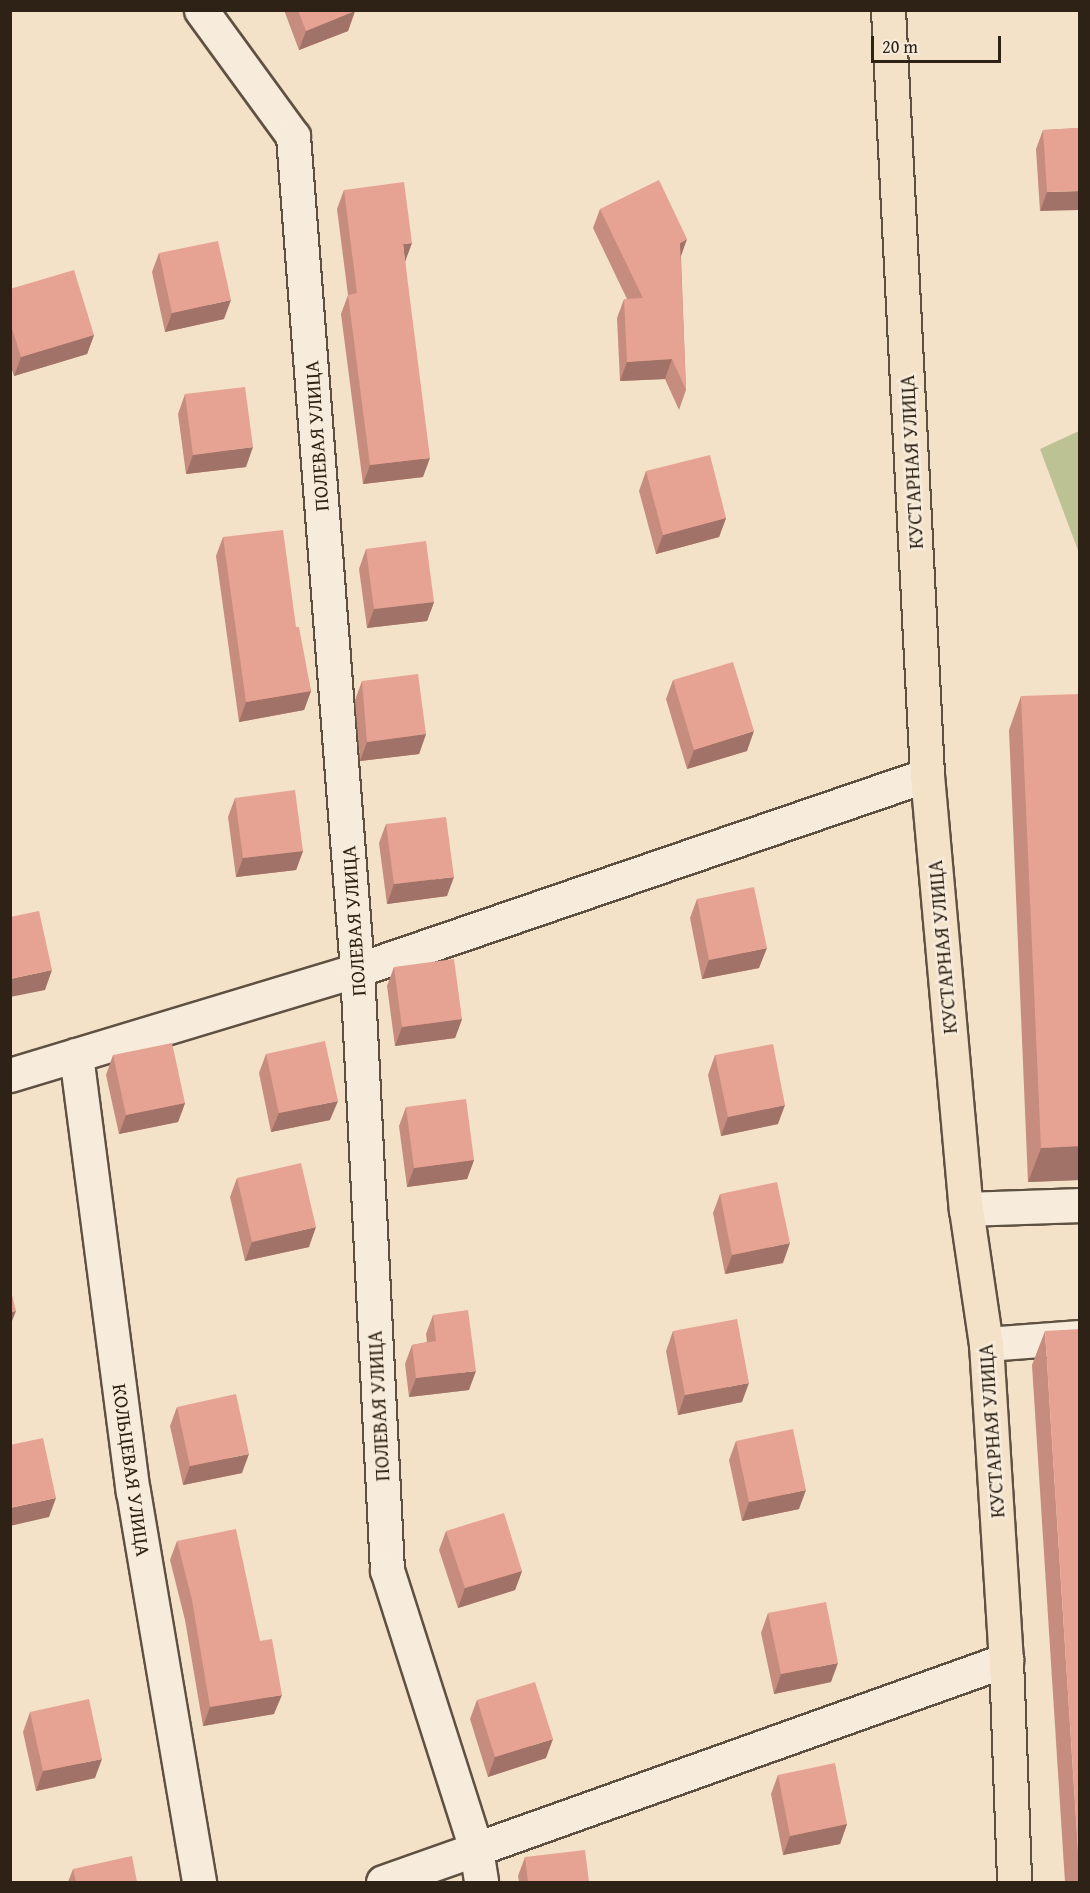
<!DOCTYPE html>
<meta charset="utf-8">
<style>
body{margin:0}
#map{position:relative;width:1090px;height:1893px;overflow:hidden;background:#f3e1c8;font-family:"Gentium Book Plus",serif}
div>[style]{position:absolute}
.green>*{inset:0;background:#bdc295}
.roads{filter:drop-shadow(2px 0 #5f5142) drop-shadow(-2px 0 #5f5142) drop-shadow(0 2px #5f5142) drop-shadow(0 -2px #5f5142)}
.minor>*{height:33px;margin:-16.5px;padding:0 16.5px;transform-origin:16.5px;border-radius:16.5px;background:#f7ecdb}
.major>*{height:33px;margin:-16.5px;padding:0 16.5px;transform-origin:16.5px;border-radius:16.5px;background:#f3e1c8}
.wall>*{inset:0;background:#c68c7e}
.shaded-wall>*{inset:0;background:#a17267}
.building>*{inset:0;background:#e6a393}
span{translate:-50% -50%;white-space:nowrap;text-align:center;line-height:1.15;-webkit-text-stroke:5px #f7ecdb;paint-order:stroke}
.street-label{font-size:20px;color:#2e2115}
.frame{position:absolute;inset:0;border:12px solid #2e2115;pointer-events:none}
.scale{position:absolute;left:871px;top:36px;width:130px;height:27px;box-sizing:border-box;border:3px solid #2e2115;border-top:0;padding-left:8px;font-size:18px;line-height:21px;white-space:nowrap;color:#2e2115;-webkit-text-stroke:4px #f7ecdb;paint-order:stroke}
</style>
<div id="map">
<div class="green">
<div style="clip-path:polygon(1079px 431px,1079px 553px,1040px 449px)"></div>
</div>
<div class="roads">
<div class="minor">
<div style="left:201px;top:10px;width:156px;rotate:53.9deg"></div>
<div style="left:293px;top:136px;width:836px;rotate:85.61deg"></div>
<div style="left:357px;top:970px;width:601px;rotate:87.14deg"></div>
<div style="left:387px;top:1570px;width:293px;rotate:72.3deg"></div>
<div style="left:476px;top:1849px;width:563px;rotate:-19.63deg"></div>
<div style="left:76px;top:1055px;width:440px;rotate:82.6deg"></div>
<div style="left:133px;top:1491px;width:397px;rotate:80.4deg"></div>
<div style="left:10px;top:1075px;width:363px;rotate:-16.8deg"></div>
<div style="left:357px;top:970px;width:602px;rotate:-18.89deg"></div>
<div style="left:966px;top:1209px;width:114px;rotate:-2deg"></div>
<div style="left:986px;top:1344px;width:94px;rotate:-4.3deg"></div>
<div style="left:383px;top:1882px;width:99px;rotate:-19.5deg"></div>
<div style="left:476px;top:1849px;width:33px;rotate:81deg"></div>
</div>
<div class="major">
<div style="left:888px;top:10px;width:766px;rotate:87.08deg"></div>
<div style="left:927px;top:775px;width:436px;rotate:84.9deg"></div>
<div style="left:966px;top:1209px;width:136px;rotate:81.6deg"></div>
<div style="left:986px;top:1344px;width:317px;rotate:86.4deg"></div>
<div style="left:1006px;top:1660px;width:222px;rotate:87.9deg"></div>
</div>
</div>
<div class="wall">
<div style="clip-path:polygon(284px 10px,355px 10px,355px 11px,348px 31px,299px 50px)"></div>
<div style="clip-path:polygon(1080px 128px,1040px 211px,1036px 149px,1043px 130px)"></div>
<div style="clip-path:polygon(344px 190px,405px 261px,423px 477px,363px 484px,341px 314px,348px 295px,337px 209px)"></div>
<div style="clip-path:polygon(600px 209px,681px 257px,686px 390px,679px 410px,665px 379px,620px 381px,617px 318px,624px 299px,627px 299px,593px 228px)"></div>
<div style="clip-path:polygon(159px 253px,224px 319px,165px 332px,152px 272px)"></div>
<div style="clip-path:polygon(10px 289px,94px 335px,87px 354px,14px 376px,10px 364px)"></div>
<div style="clip-path:polygon(185px 394px,246px 467px,186px 474px,178px 414px)"></div>
<div style="clip-path:polygon(646px 471px,726px 518px,719px 537px,656px 554px,639px 491px)"></div>
<div style="clip-path:polygon(223px 537px,296px 627px,311px 691px,304px 710px,239px 722px,216px 556px)"></div>
<div style="clip-path:polygon(366px 549px,434px 602px,427px 621px,367px 628px,359px 569px)"></div>
<div style="clip-path:polygon(673px 680px,747px 751px,687px 769px,666px 699px)"></div>
<div style="clip-path:polygon(362px 681px,426px 734px,419px 754px,360px 761px,355px 700px)"></div>
<div style="clip-path:polygon(1021px 696px,1080px 1180px,1028px 1182px,1009px 730px)"></div>
<div style="clip-path:polygon(235px 798px,303px 851px,296px 870px,236px 877px,228px 817px)"></div>
<div style="clip-path:polygon(386px 824px,447px 896px,387px 904px,379px 843px)"></div>
<div style="clip-path:polygon(697px 899px,759px 968px,702px 979px,690px 918px)"></div>
<div style="clip-path:polygon(394px 967px,462px 1019px,455px 1038px,395px 1046px,387px 986px)"></div>
<div style="clip-path:polygon(266px 1054px,330px 1120px,271px 1132px,259px 1073px)"></div>
<div style="clip-path:polygon(113px 1055px,185px 1103px,178px 1122px,119px 1134px,106px 1075px)"></div>
<div style="clip-path:polygon(715px 1055px,778px 1124px,721px 1136px,708px 1075px)"></div>
<div style="clip-path:polygon(406px 1107px,474px 1160px,467px 1179px,407px 1187px,399px 1126px)"></div>
<div style="clip-path:polygon(237px 1178px,309px 1247px,245px 1261px,230px 1197px)"></div>
<div style="clip-path:polygon(720px 1194px,783px 1263px,725px 1274px,713px 1213px)"></div>
<div style="clip-path:polygon(433px 1315px,469px 1390px,409px 1397px,405px 1364px,412px 1345px,427px 1342px,426px 1334px)"></div>
<div style="clip-path:polygon(673px 1331px,742px 1402px,678px 1415px,666px 1351px)"></div>
<div style="clip-path:polygon(1045px 1331px,1080px 1882px,1065px 1882px,1032px 1365px)"></div>
<div style="clip-path:polygon(177px 1407px,242px 1473px,183px 1485px,170px 1426px)"></div>
<div style="clip-path:polygon(736px 1441px,799px 1509px,742px 1521px,729px 1460px)"></div>
<div style="clip-path:polygon(446px 1531px,522px 1571px,515px 1590px,458px 1608px,439px 1550px)"></div>
<div style="clip-path:polygon(177px 1541px,260px 1641px,274px 1714px,203px 1726px,185px 1620px,170px 1560px)"></div>
<div style="clip-path:polygon(768px 1613px,831px 1682px,774px 1694px,761px 1633px)"></div>
<div style="clip-path:polygon(477px 1700px,546px 1758px,488px 1777px,470px 1719px)"></div>
<div style="clip-path:polygon(30px 1712px,95px 1778px,36px 1791px,23px 1732px)"></div>
<div style="clip-path:polygon(778px 1775px,847px 1824px,840px 1844px,783px 1855px,771px 1794px)"></div>
<div style="clip-path:polygon(525px 1857px,589px 1882px,519px 1882px,518px 1876px)"></div>
<div style="clip-path:polygon(73px 1869px,137px 1882px,68px 1882px)"></div>
</div>
<div class="shaded-wall">
<div style="clip-path:polygon(355px 11px,348px 31px,299px 50px,306px 31px)"></div>
<div style="clip-path:polygon(1080px 191px,1080px 210px,1040px 211px,1047px 192px)"></div>
<div style="clip-path:polygon(687px 239px,680px 259px,680px 243px)"></div>
<div style="clip-path:polygon(412px 243px,405px 262px,403px 244px)"></div>
<div style="clip-path:polygon(231px 300px,224px 319px,165px 332px,172px 313px)"></div>
<div style="clip-path:polygon(94px 335px,87px 354px,14px 376px,21px 357px)"></div>
<div style="clip-path:polygon(672px 359px,665px 379px,620px 381px,627px 362px)"></div>
<div style="clip-path:polygon(253px 447px,246px 467px,186px 474px,193px 455px)"></div>
<div style="clip-path:polygon(430px 458px,423px 477px,363px 484px,370px 465px)"></div>
<div style="clip-path:polygon(726px 518px,719px 537px,656px 554px,663px 535px)"></div>
<div style="clip-path:polygon(434px 602px,427px 621px,367px 628px,374px 609px)"></div>
<div style="clip-path:polygon(311px 691px,304px 710px,239px 722px,246px 702px)"></div>
<div style="clip-path:polygon(754px 731px,747px 751px,687px 769px,694px 750px)"></div>
<div style="clip-path:polygon(426px 734px,419px 754px,360px 761px,367px 742px)"></div>
<div style="clip-path:polygon(303px 851px,296px 870px,236px 877px,243px 858px)"></div>
<div style="clip-path:polygon(454px 877px,447px 896px,387px 904px,394px 884px)"></div>
<div style="clip-path:polygon(767px 948px,759px 968px,702px 979px,709px 960px)"></div>
<div style="clip-path:polygon(52px 970px,45px 990px,10px 997px,10px 979px)"></div>
<div style="clip-path:polygon(462px 1019px,455px 1038px,395px 1046px,402px 1027px)"></div>
<div style="clip-path:polygon(338px 1101px,330px 1120px,271px 1132px,279px 1113px)"></div>
<div style="clip-path:polygon(185px 1103px,178px 1122px,119px 1134px,126px 1115px)"></div>
<div style="clip-path:polygon(785px 1105px,778px 1124px,721px 1136px,728px 1117px)"></div>
<div style="clip-path:polygon(1080px 1146px,1080px 1180px,1028px 1182px,1041px 1148px)"></div>
<div style="clip-path:polygon(474px 1160px,467px 1179px,407px 1187px,414px 1168px)"></div>
<div style="clip-path:polygon(316px 1227px,309px 1247px,245px 1261px,252px 1242px)"></div>
<div style="clip-path:polygon(790px 1243px,783px 1263px,725px 1274px,732px 1255px)"></div>
<div style="clip-path:polygon(16px 1311px,10px 1326px,10px 1312px)"></div>
<div style="clip-path:polygon(476px 1371px,469px 1390px,409px 1397px,416px 1378px)"></div>
<div style="clip-path:polygon(749px 1383px,742px 1402px,678px 1415px,685px 1395px)"></div>
<div style="clip-path:polygon(249px 1454px,242px 1473px,183px 1485px,190px 1466px)"></div>
<div style="clip-path:polygon(806px 1490px,799px 1509px,742px 1521px,749px 1502px)"></div>
<div style="clip-path:polygon(56px 1498px,49px 1517px,10px 1526px,10px 1508px)"></div>
<div style="clip-path:polygon(522px 1571px,515px 1590px,458px 1608px,465px 1588px)"></div>
<div style="clip-path:polygon(838px 1663px,831px 1682px,774px 1694px,781px 1674px)"></div>
<div style="clip-path:polygon(282px 1695px,274px 1714px,203px 1726px,210px 1707px)"></div>
<div style="clip-path:polygon(553px 1739px,546px 1758px,488px 1777px,495px 1757px)"></div>
<div style="clip-path:polygon(102px 1759px,95px 1778px,36px 1791px,43px 1771px)"></div>
<div style="clip-path:polygon(847px 1824px,840px 1844px,783px 1855px,790px 1836px)"></div>
</div>
<div class="building">
<div style="clip-path:polygon(298px 10px,355px 10px,355px 11px,306px 31px)"></div>
<div style="clip-path:polygon(1080px 128px,1080px 191px,1047px 192px,1043px 130px)"></div>
<div style="clip-path:polygon(659px 180px,687px 239px,680px 243px,686px 390px,672px 359px,627px 362px,624px 299px,643px 298px,600px 209px)"></div>
<div style="clip-path:polygon(404px 182px,412px 243px,403px 244px,430px 458px,370px 465px,348px 295px,357px 293px,344px 190px)"></div>
<div style="clip-path:polygon(218px 241px,231px 300px,172px 313px,159px 253px)"></div>
<div style="clip-path:polygon(74px 270px,94px 335px,21px 357px,10px 322px,10px 289px)"></div>
<div style="clip-path:polygon(245px 387px,253px 447px,193px 455px,185px 394px)"></div>
<div style="clip-path:polygon(710px 455px,726px 518px,663px 535px,646px 471px)"></div>
<div style="clip-path:polygon(283px 530px,296px 627px,299px 627px,311px 691px,246px 702px,223px 537px)"></div>
<div style="clip-path:polygon(426px 541px,434px 602px,374px 609px,366px 549px)"></div>
<div style="clip-path:polygon(733px 662px,754px 731px,694px 750px,673px 680px)"></div>
<div style="clip-path:polygon(418px 674px,426px 734px,367px 742px,362px 681px)"></div>
<div style="clip-path:polygon(1080px 694px,1080px 1146px,1041px 1148px,1021px 696px)"></div>
<div style="clip-path:polygon(295px 790px,303px 851px,243px 858px,235px 798px)"></div>
<div style="clip-path:polygon(446px 817px,454px 877px,394px 884px,386px 824px)"></div>
<div style="clip-path:polygon(754px 887px,767px 948px,709px 960px,697px 899px)"></div>
<div style="clip-path:polygon(39px 911px,52px 970px,10px 979px,10px 917px)"></div>
<div style="clip-path:polygon(454px 959px,462px 1019px,402px 1027px,394px 967px)"></div>
<div style="clip-path:polygon(325px 1041px,338px 1101px,279px 1113px,266px 1054px)"></div>
<div style="clip-path:polygon(172px 1043px,185px 1103px,126px 1115px,113px 1055px)"></div>
<div style="clip-path:polygon(773px 1044px,785px 1105px,728px 1117px,715px 1055px)"></div>
<div style="clip-path:polygon(466px 1099px,474px 1160px,414px 1168px,406px 1107px)"></div>
<div style="clip-path:polygon(301px 1163px,316px 1227px,252px 1242px,237px 1178px)"></div>
<div style="clip-path:polygon(777px 1182px,790px 1243px,732px 1255px,720px 1194px)"></div>
<div style="clip-path:polygon(10px 1287px,16px 1311px,10px 1312px)"></div>
<div style="clip-path:polygon(468px 1310px,476px 1371px,416px 1378px,412px 1345px,436px 1341px,433px 1315px)"></div>
<div style="clip-path:polygon(737px 1319px,749px 1383px,685px 1395px,673px 1331px)"></div>
<div style="clip-path:polygon(1080px 1329px,1080px 1880px,1045px 1331px)"></div>
<div style="clip-path:polygon(236px 1394px,249px 1454px,190px 1466px,177px 1407px)"></div>
<div style="clip-path:polygon(793px 1429px,806px 1490px,749px 1502px,736px 1441px)"></div>
<div style="clip-path:polygon(43px 1438px,56px 1498px,10px 1508px,10px 1445px)"></div>
<div style="clip-path:polygon(504px 1513px,522px 1571px,465px 1588px,446px 1531px)"></div>
<div style="clip-path:polygon(236px 1529px,260px 1641px,272px 1639px,282px 1695px,210px 1707px,192px 1600px,177px 1541px)"></div>
<div style="clip-path:polygon(826px 1602px,838px 1663px,781px 1674px,768px 1613px)"></div>
<div style="clip-path:polygon(535px 1682px,553px 1739px,495px 1757px,477px 1700px)"></div>
<div style="clip-path:polygon(89px 1699px,102px 1759px,43px 1771px,30px 1712px)"></div>
<div style="clip-path:polygon(835px 1763px,847px 1824px,790px 1836px,778px 1775px)"></div>
<div style="clip-path:polygon(585px 1850px,589px 1882px,528px 1882px,525px 1857px)"></div>
<div style="clip-path:polygon(132px 1856px,137px 1882px,76px 1882px,73px 1869px)"></div>
</div>
<div class="street-label">
<span style="left:316px;top:436px;rotate:-94deg">ПОЛЕВАЯ УЛИЦА</span>
<span style="left:911px;top:462px;rotate:-93deg">КУСТАРНАЯ УЛИЦА</span>
<span style="left:353px;top:921px;rotate:-94deg">ПОЛЕВАЯ УЛИЦА</span>
<span style="left:942px;top:947px;rotate:-95deg">КУСТАРНАЯ УЛИЦА</span>
<span style="left:378px;top:1406px;rotate:-93deg">ПОЛЕВАЯ УЛИЦА</span>
<span style="left:991px;top:1431px;rotate:-94deg">КУСТАРНАЯ УЛИЦА</span>
<span style="left:132px;top:1470px;rotate:82deg">КОЛЬЦЕВАЯ УЛИЦА</span>
</div>
<div class="frame"></div>
<div class="scale">20 m</div>
</div>
